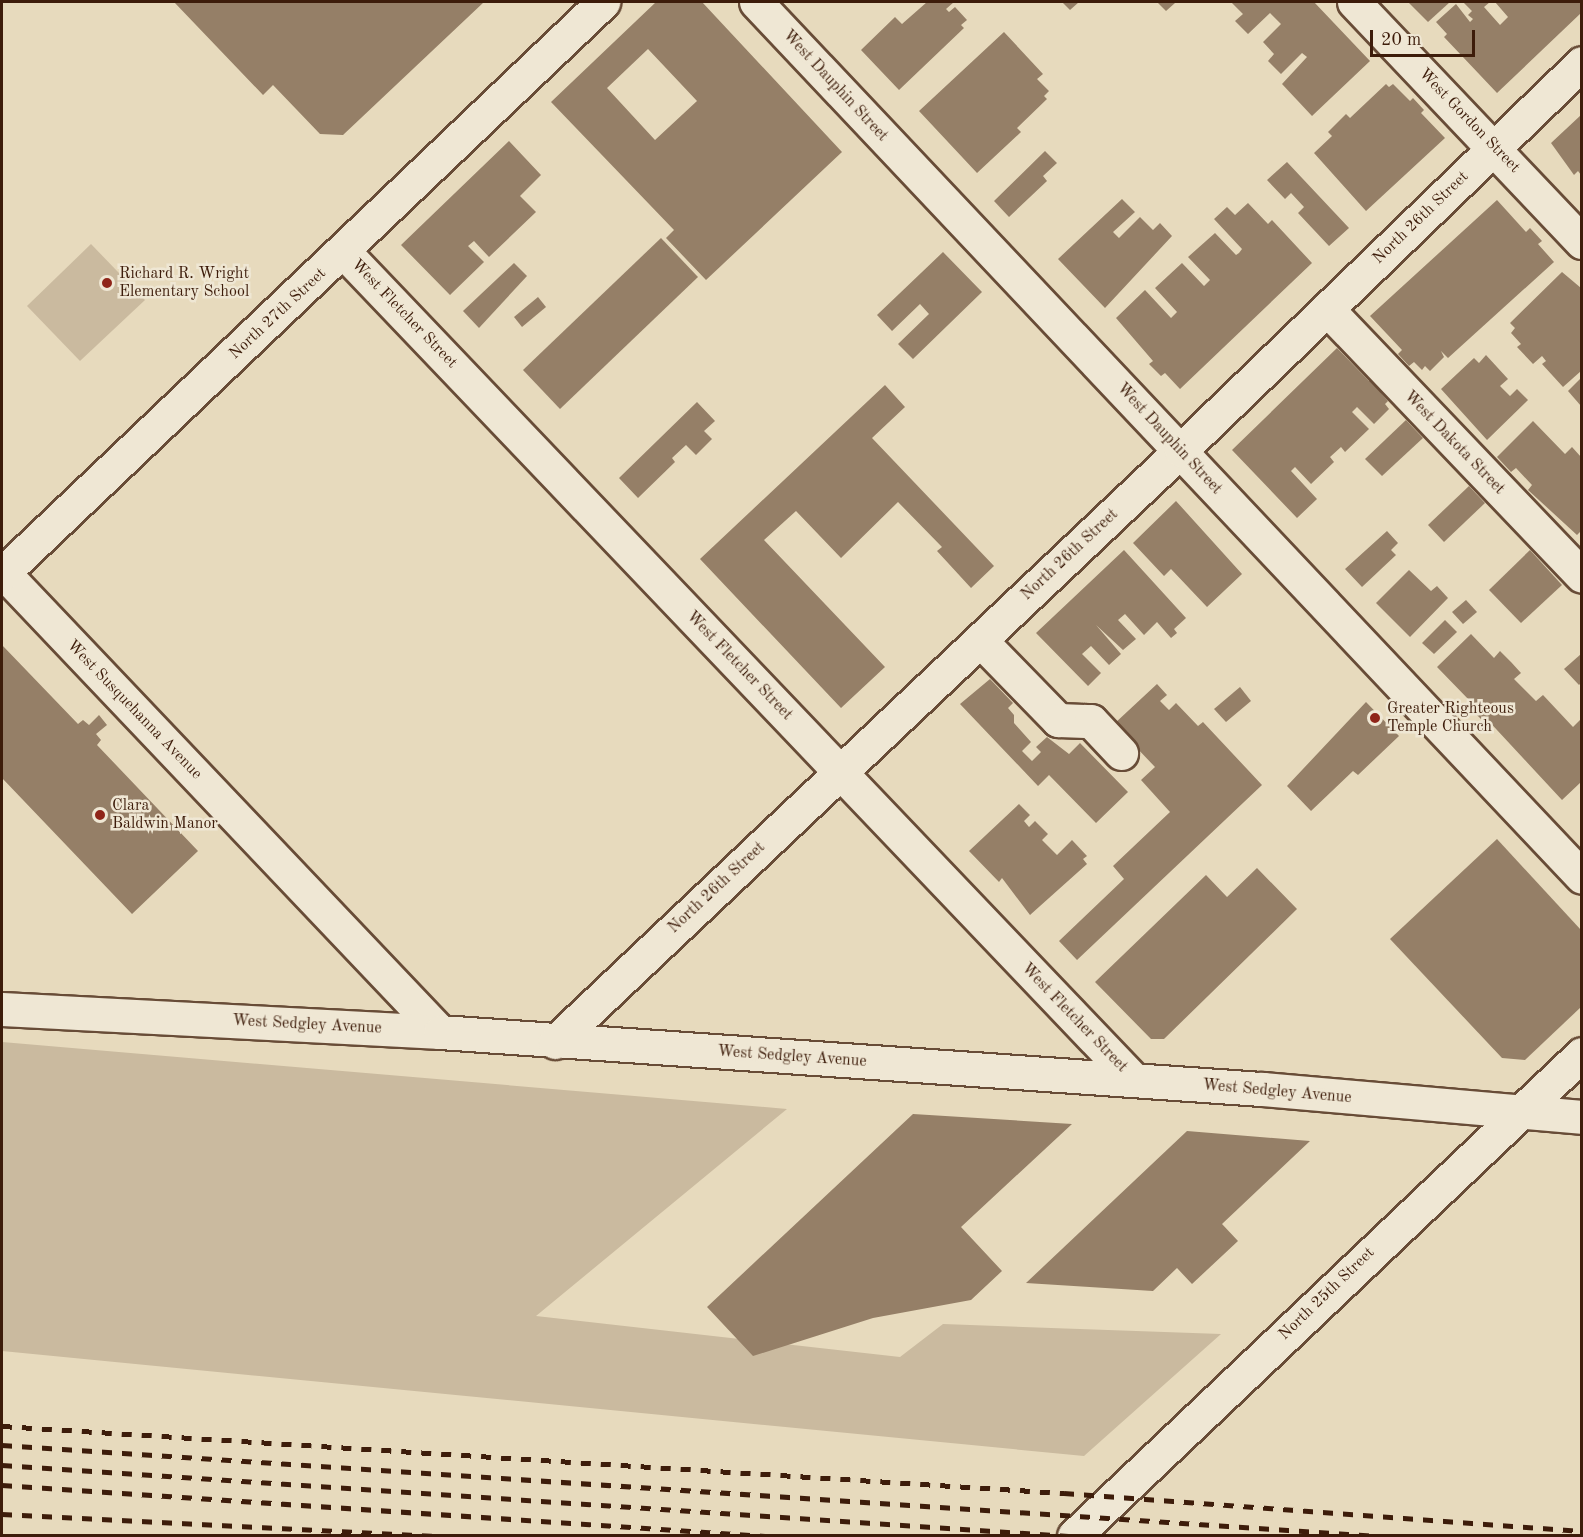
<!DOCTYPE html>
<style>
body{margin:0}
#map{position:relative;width:1583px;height:1537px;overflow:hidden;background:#e7dabd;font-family:"Old Standard TT",serif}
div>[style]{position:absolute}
.green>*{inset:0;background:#caba9f}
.building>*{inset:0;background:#957f67}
.roads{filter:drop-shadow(2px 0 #684c37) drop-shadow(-2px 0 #684c37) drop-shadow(0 2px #684c37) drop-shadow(0 -2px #684c37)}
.minor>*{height:33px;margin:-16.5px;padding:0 16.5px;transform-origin:16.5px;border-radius:16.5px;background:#efe7d4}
.rail>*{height:4.5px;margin-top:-2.25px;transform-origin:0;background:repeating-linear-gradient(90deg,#3d1c0a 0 10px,transparent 0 20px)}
.dots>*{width:16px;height:16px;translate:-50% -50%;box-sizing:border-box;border:3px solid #efe7d4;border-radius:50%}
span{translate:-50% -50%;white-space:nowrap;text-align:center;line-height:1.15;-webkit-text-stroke:5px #efe7d4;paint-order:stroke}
.street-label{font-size:16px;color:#3d1c0a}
.poi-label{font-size:16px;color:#3d1c0a}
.left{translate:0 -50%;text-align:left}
.frame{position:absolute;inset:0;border:3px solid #3d1c0a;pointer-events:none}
.scale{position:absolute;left:1370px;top:30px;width:105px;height:27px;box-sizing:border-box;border:3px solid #3d1c0a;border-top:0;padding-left:8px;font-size:18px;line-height:21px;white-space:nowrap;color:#3d1c0a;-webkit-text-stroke:4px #efe7d4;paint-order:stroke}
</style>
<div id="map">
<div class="green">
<div style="clip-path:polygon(91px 244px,145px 300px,80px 361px,27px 306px)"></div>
<div style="clip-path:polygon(2px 1042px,787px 1109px,536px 1316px,900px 1357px,943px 1324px,1221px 1334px,1084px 1456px,2px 1351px)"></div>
</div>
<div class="building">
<div style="clip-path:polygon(174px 2px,484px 2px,343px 135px,320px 134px,273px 85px,263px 95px)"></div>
<div style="clip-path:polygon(evenodd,656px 2px,702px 2px,842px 152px,706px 280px,666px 238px,674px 230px,551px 102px,656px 2px,648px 49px,697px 101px,655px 140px,607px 88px,648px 49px)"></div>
<div style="clip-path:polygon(927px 2px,954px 2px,946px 9px,949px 12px,955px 7px,967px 20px,961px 25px,964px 28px,899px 90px,861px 50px,895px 17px,902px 24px)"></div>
<div style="clip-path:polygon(1062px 2px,1079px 2px,1070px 10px)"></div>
<div style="clip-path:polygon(1157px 2px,1174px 2px,1175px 3px,1166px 11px)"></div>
<div style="clip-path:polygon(1231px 2px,1314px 2px,1370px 61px,1312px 116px,1282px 84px,1307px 57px,1302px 53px,1281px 74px,1268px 61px,1274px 54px,1263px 42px,1281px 24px,1270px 13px,1248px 34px,1235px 21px,1243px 14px)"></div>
<div style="clip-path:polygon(1408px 2px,1450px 2px,1428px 22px)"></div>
<div style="clip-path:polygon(1463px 2px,1490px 2px,1484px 7px,1500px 25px,1508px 17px,1495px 2px,1581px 2px,1581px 13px,1497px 93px,1444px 37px,1447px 34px,1436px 22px,1456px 4px,1470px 22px,1473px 19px,1468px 15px,1472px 11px)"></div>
<div style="clip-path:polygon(1004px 32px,1043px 74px,1037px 79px,1049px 91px,1044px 96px,1047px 99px,1017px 128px,1021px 132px,977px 173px,919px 111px)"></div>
<div style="clip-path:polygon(1386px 84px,1389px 87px,1393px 84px,1410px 101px,1413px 98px,1424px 110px,1421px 113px,1445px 138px,1366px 211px,1314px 153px,1332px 136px,1328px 132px,1346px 114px,1350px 118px)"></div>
<div style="clip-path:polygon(1581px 115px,1581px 175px,1578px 171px,1574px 175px,1551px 143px)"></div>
<div style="clip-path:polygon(509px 141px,541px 175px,520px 196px,536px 212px,489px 257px,474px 241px,468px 246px,484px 262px,450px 295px,401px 245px)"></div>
<div style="clip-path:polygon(1045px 151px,1057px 163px,1043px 176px,1047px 181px,1009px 217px,994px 201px)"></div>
<div style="clip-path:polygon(1287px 162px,1349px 228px,1329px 246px,1298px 213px,1304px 207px,1291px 193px,1285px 199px,1267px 180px)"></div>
<div style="clip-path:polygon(1122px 199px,1135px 212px,1113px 232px,1119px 238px,1140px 217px,1153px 230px,1160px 223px,1172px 236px,1105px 308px,1058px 259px)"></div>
<div style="clip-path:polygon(1497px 200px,1526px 232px,1530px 228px,1542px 241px,1538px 244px,1554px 262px,1448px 358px,1441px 351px,1444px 357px,1430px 371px,1425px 366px,1422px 370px,1414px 362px,1409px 366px,1398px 354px,1402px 350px,1370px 316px)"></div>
<div style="clip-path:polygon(1248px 203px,1268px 224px,1272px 220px,1312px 263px,1180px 389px,1165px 373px,1161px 376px,1149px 364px,1153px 361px,1116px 318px,1145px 290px,1171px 318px,1177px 312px,1155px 288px,1182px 263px,1204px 286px,1210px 280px,1188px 257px,1215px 233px,1236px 255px,1239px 253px,1242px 249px,1214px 219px,1227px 207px,1235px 215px)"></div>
<div style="clip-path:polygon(661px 238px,698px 277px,560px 409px,523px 370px)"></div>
<div style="clip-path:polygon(943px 252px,982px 292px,913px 359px,898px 344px,929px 314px,920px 304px,892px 331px,877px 315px)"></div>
<div style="clip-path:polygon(514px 263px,527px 276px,479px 328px,463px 311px)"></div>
<div style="clip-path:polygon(1562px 272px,1581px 288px,1581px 371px,1563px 387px,1542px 364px,1546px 361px,1542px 356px,1533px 364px,1517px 347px,1521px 344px,1511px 333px,1515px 328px,1510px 323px)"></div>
<div style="clip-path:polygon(538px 297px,546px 307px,522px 327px,514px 317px)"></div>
<div style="clip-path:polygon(1337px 348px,1369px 381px,1374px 377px,1385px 389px,1381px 393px,1388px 401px,1385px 404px,1389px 409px,1374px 424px,1357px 407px,1352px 412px,1369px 429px,1345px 452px,1341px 447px,1330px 457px,1334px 462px,1311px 484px,1295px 467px,1291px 471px,1317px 499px,1297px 518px,1232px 450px)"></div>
<div style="clip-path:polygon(1486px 355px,1508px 379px,1500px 386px,1510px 396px,1517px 389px,1528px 400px,1487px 440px,1441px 389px,1474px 358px,1479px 363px)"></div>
<div style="clip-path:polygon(1581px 378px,1581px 406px,1568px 391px)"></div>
<div style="clip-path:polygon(885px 385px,905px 407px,872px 438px,994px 566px,971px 588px,937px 551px,942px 547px,898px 502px,841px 558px,796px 511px,764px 540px,885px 667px,841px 708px,700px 559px)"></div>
<div style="clip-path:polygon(697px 402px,715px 421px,704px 431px,712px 439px,696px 455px,686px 445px,672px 458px,675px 462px,638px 498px,619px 478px)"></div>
<div style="clip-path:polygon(1406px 420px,1423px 438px,1382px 476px,1365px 459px)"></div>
<div style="clip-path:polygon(1533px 421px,1565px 454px,1572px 447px,1581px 457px,1581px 531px,1577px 535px,1528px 490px,1532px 485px,1516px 468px,1511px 472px,1497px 457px)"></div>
<div style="clip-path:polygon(1469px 486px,1485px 503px,1444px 542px,1428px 525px)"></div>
<div style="clip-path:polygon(1176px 501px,1242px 574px,1207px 607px,1171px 569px,1164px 576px,1133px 543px)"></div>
<div style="clip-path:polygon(1387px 531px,1398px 543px,1391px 550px,1396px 555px,1362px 587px,1345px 569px)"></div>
<div style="clip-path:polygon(1124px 550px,1186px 618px,1174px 629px,1177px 633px,1171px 638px,1157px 622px,1144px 635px,1125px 614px,1118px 620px,1136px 639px,1123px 650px,1096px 625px,1121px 654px,1109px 665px,1091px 646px,1082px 654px,1101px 673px,1088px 686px,1036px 633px)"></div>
<div style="clip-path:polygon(1530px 550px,1562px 585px,1521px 623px,1489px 590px)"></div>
<div style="clip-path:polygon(1409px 570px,1431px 591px,1437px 586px,1448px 598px,1410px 637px,1376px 603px)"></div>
<div style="clip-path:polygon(1466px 600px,1477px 612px,1463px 624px,1452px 612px)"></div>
<div style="clip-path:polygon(1445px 620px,1457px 632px,1434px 654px,1422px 643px)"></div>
<div style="clip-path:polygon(1471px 634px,1494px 658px,1500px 651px,1511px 662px,1521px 673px,1514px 679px,1536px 701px,1543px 695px,1573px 727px,1581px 719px,1581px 782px,1562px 800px,1484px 716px,1481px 719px,1466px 704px,1470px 701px,1437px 667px)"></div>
<div style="clip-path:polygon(2px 645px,78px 724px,83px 720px,89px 725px,99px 715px,107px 725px,96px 734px,101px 740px,97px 745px,198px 851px,132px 914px,2px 778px)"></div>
<div style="clip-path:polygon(1581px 654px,1581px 683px,1579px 685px,1564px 669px)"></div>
<div style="clip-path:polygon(990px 679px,1013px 703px,1008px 708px,1014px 715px,1014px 723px,1031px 742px,1022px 751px,1032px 761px,1041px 752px,1036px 747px,1047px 737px,1069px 754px,1080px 743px,1128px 792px,1096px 823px,1049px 775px,1038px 786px,960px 704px)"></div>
<div style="clip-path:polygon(1157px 684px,1167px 695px,1160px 701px,1169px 710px,1176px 703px,1198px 726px,1203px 722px,1262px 785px,1077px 960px,1059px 941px,1124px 879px,1113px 866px,1170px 812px,1141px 780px,1155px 767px,1114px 724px)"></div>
<div style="clip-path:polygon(1240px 687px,1251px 701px,1226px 722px,1214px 709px)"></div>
<div style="clip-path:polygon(1366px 702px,1399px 736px,1358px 775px,1353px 771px,1311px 811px,1287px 786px)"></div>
<div style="clip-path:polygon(1019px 804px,1030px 815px,1024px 821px,1029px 827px,1035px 821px,1048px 834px,1042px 840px,1057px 855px,1072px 840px,1087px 856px,1083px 859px,1087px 864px,1030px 915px,1002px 878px,999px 882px,969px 851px)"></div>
<div style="clip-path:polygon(1497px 839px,1581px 930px,1581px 1007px,1525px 1060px,1502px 1058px,1390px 939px)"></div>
<div style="clip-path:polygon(1257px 868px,1297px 909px,1164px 1039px,1151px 1039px,1095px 982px,1206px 875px,1227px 897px)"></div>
<div style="clip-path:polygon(913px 1114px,1072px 1124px,961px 1227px,1002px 1271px,971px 1300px,873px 1318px,753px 1356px,707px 1307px)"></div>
<div style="clip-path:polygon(1187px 1131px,1310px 1141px,1222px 1224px,1238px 1241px,1192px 1284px,1177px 1268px,1153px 1291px,1026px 1283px)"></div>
</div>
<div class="roads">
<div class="minor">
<div style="left:756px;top:2px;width:1203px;rotate:46.65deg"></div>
<div style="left:1354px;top:2px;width:331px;rotate:46.5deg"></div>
<div style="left:344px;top:252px;width:1144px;rotate:46.35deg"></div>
<div style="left:1327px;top:309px;width:369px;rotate:46.3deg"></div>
<div style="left:2px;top:571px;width:636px;rotate:46.47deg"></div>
<div style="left:2px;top:574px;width:830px;rotate:-43.58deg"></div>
<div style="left:980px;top:640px;width:112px;rotate:45.7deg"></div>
<div style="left:1058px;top:720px;width:33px;rotate:2deg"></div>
<div style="left:1091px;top:721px;width:44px;rotate:46.8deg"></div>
<div style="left:2px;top:1009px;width:439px;rotate:3deg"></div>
<div style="left:440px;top:1032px;width:824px;rotate:3.97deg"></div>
<div style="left:1262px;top:1089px;width:321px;rotate:5deg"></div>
<div style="left:555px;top:1042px;width:862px;rotate:-43.4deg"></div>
<div style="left:1181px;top:450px;width:557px;rotate:-43.98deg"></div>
<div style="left:1074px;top:1536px;width:700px;rotate:-43.5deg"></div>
</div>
</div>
<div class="rail">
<div style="left:2px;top:1426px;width:1064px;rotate:3.61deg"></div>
<div style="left:1064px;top:1493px;width:519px;rotate:4.2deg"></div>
<div style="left:2px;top:1445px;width:1379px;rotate:3.78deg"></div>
<div style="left:2px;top:1465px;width:1069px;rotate:3.81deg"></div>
<div style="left:2px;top:1485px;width:765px;rotate:3.82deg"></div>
<div style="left:2px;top:1514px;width:439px;rotate:2.9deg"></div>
</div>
<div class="dots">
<div style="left:107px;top:283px;background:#8f2418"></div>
<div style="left:1375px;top:718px;background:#8f2418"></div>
<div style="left:100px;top:815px;background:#8f2418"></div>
</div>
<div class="street-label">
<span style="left:835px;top:86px;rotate:47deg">West Dauphin Street</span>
<span style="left:1469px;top:121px;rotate:46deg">West Gordon Street</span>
<span style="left:1421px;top:218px;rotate:-44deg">North 26th Street</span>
<span style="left:278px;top:314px;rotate:-43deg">North 27th Street</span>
<span style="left:404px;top:314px;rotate:46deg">West Fletcher Street</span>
<span style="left:1169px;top:439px;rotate:47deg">West Dauphin Street</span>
<span style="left:1454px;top:443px;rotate:46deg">West Dakota Street</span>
<span style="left:1070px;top:555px;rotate:-43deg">North 26th Street</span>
<span style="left:739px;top:666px;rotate:46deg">West Fletcher Street</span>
<span style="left:134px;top:710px;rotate:46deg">West Susquehanna Avenue</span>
<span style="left:717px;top:888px;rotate:-43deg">North 26th Street</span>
<span style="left:1074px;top:1018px;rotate:46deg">West Fletcher Street</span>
<span style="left:307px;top:1025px;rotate:3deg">West Sedgley Avenue</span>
<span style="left:792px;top:1057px;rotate:4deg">West Sedgley Avenue</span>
<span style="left:1277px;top:1092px;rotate:5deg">West Sedgley Avenue</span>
<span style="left:1327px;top:1294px;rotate:-44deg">North 25th Street</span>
</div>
<div class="poi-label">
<span class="left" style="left:119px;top:283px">Richard R. Wright<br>Elementary School</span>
<span class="left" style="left:1387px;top:718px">Greater Righteous<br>Temple Church</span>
<span class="left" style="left:112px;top:815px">Clara<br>Baldwin Manor</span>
</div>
<div class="frame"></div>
<div class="scale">20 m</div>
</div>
